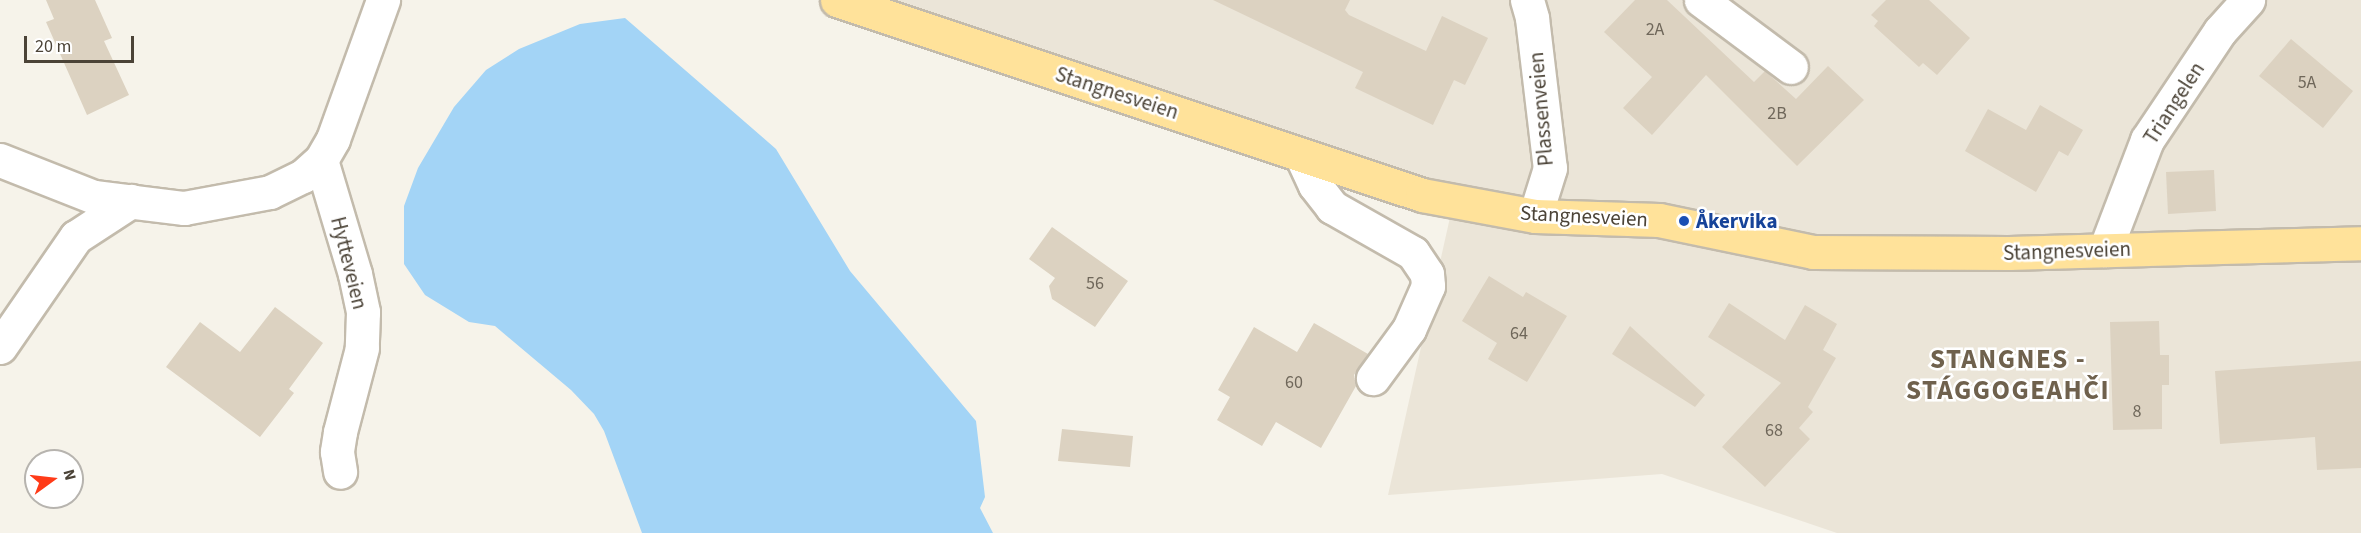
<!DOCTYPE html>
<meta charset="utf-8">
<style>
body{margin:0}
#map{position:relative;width:2361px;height:533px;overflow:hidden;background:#f6f3ea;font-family:"Source Sans 3",sans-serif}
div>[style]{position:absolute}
.residential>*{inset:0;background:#ebe5d8}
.water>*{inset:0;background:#a3d4f6}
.building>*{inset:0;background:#dcd2c1}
.roads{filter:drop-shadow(2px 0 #c3bbac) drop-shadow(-2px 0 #c3bbac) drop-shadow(0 2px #c3bbac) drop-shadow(0 -2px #c3bbac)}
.minor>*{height:33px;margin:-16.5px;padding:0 16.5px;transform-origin:16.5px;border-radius:16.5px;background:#fff}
.major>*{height:33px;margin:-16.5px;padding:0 16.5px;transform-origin:16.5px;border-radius:16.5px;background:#ffe29a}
.dots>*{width:16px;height:16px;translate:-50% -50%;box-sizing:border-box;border:3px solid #fff;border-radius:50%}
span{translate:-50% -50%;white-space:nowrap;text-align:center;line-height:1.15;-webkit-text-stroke:5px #fff;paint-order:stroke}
.number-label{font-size:18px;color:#6f675a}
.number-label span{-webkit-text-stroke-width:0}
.street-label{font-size:21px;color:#4b4337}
.transit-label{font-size:21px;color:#164399;font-weight:700}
.left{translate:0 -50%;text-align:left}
.district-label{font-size:27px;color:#6f614d;font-weight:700;letter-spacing:1.5px}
.north{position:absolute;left:24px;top:449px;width:60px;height:60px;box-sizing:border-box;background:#fff;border:2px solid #b7b4af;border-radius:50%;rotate:75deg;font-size:16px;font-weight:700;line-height:24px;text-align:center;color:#4b4337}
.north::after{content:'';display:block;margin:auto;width:21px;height:27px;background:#ff3b18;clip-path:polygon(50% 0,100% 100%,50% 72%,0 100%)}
.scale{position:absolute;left:24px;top:36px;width:110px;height:27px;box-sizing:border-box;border:3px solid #4b4337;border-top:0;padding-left:8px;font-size:18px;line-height:21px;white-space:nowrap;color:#4b4337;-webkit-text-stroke:4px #fff;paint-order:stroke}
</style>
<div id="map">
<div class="residential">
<div style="clip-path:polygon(837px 0,2361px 0,2361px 533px,1837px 533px,1662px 474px,1388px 495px,1453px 204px)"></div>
</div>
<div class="water">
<div style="clip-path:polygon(625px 18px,776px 149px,850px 271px,976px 421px,985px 497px,980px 508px,993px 533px,642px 533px,604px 431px,594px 414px,571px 390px,495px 326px,469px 322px,425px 295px,404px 264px,404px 206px,418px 168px,454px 107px,486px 70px,519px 49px,580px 24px)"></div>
</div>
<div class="building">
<div style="clip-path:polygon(46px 0,95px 0,112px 38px,104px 41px,129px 95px,87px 115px,46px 22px,54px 19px)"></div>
<div style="clip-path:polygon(1213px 0,1350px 0,1345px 10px,1349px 15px,1426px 51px,1442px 16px,1488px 38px,1465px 85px,1454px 80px,1433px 125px,1355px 88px,1363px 72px)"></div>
<div style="clip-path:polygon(1635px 0,1667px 0,1754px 82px,1765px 71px,1796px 99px,1828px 66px,1864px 100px,1797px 166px,1706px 75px,1652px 135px,1623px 108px,1652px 77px,1604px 32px)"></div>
<div style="clip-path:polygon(1886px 0,1929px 0,1970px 38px,1937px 75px,1923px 63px,1919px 67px,1874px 26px,1878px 21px,1871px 15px)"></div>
<div style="clip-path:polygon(2291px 39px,2353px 91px,2323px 128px,2259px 76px)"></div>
<div style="clip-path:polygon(2040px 105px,2083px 130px,2068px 156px,2059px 151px,2036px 192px,1965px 151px,1988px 109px,2026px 130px)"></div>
<div style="clip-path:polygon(2214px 170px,2216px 211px,2168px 214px,2166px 172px)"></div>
<div style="clip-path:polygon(1052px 227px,1128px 281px,1095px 327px,1052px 299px,1049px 286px,1055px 278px,1029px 259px)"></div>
<div style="clip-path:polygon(1489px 276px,1523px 297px,1526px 292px,1567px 316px,1527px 382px,1488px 359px,1497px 343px,1462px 321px)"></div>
<div style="clip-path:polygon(1729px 303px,1785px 340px,1805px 305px,1837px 324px,1823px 350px,1836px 358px,1808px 407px,1813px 412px,1799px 428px,1810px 439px,1765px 487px,1722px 447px,1781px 383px,1708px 337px)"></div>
<div style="clip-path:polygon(275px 307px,323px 343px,289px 389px,294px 393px,260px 437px,166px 367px,200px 322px,240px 352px)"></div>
<div style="clip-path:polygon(2159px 321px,2160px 355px,2169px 355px,2169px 385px,2162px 385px,2162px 429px,2113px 430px,2110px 322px)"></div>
<div style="clip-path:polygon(1314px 323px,1368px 354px,1354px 375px,1356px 386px,1321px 448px,1276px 422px,1262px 446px,1217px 420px,1230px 397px,1218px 390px,1254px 327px,1297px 352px)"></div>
<div style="clip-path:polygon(1630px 326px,1705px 395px,1695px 407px,1612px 354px)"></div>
<div style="clip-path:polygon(2361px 361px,2361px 468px,2317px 470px,2315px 437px,2220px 444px,2215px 371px)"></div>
<div style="clip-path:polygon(1062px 429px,1133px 436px,1130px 467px,1058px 461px)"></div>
</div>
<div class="roads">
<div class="minor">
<div style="left:1527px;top:0;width:19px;rotate:74deg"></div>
<div style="left:1532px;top:18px;width:151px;rotate:83.2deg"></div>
<div style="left:1550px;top:168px;width:50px;rotate:107.4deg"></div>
<div style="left:1701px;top:0;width:112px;rotate:36.7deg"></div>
<div style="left:1301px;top:155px;width:33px;rotate:65deg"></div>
<div style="left:1315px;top:185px;width:28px;rotate:52deg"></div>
<div style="left:1332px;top:207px;width:93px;rotate:29.6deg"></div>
<div style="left:1413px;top:253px;width:25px;rotate:56deg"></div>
<div style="left:1427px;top:274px;width:12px;rotate:85deg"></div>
<div style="left:1428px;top:286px;width:47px;rotate:113.8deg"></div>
<div style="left:1409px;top:329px;width:61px;rotate:126.3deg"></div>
<div style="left:0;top:160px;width:101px;rotate:21.5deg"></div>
<div style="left:94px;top:197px;width:91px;rotate:7deg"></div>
<div style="left:184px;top:208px;width:87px;rotate:-10.5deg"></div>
<div style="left:270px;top:192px;width:37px;rotate:-26deg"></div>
<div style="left:303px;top:176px;width:24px;rotate:-42deg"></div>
<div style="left:321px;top:160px;width:24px;rotate:-60deg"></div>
<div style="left:333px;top:139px;width:148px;rotate:-70.2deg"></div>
<div style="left:321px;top:160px;width:119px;rotate:73.4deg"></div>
<div style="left:355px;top:274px;width:39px;rotate:78deg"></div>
<div style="left:363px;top:312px;width:36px;rotate:92deg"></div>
<div style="left:362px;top:348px;width:87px;rotate:104.7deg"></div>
<div style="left:340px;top:432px;width:20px;rotate:99deg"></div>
<div style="left:337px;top:452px;width:20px;rotate:81deg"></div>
<div style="left:2105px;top:250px;width:118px;rotate:-69.1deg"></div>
<div style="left:2147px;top:140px;width:131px;rotate:-56.2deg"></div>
<div style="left:2220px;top:31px;width:42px;rotate:-47.9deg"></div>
<div style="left:0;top:347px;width:134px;rotate:-55.4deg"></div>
<div style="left:76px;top:237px;width:66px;rotate:-33.2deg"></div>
</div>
<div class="major">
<div style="left:837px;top:0;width:617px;rotate:18.43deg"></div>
<div style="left:1422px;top:195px;width:115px;rotate:10.5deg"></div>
<div style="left:1535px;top:216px;width:124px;rotate:1.8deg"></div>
<div style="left:1659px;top:220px;width:157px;rotate:11.7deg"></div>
<div style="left:1813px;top:252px;width:196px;rotate:0.3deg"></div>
<div style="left:2009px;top:253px;width:352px;rotate:-1.6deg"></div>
</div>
</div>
<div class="dots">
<div style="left:1684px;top:221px;background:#1a4fb4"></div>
</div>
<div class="number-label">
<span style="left:1655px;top:30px">2A</span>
<span style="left:2307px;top:83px">5A</span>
<span style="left:1777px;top:114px">2B</span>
<span style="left:1095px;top:284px">56</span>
<span style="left:1519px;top:334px">64</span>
<span style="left:1294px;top:383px">60</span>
<span style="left:2137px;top:412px">8</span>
<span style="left:1774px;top:431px">68</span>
</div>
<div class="street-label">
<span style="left:1117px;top:93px;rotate:18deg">Stangnesveien</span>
<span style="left:2174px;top:103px;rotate:-57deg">Triangelen</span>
<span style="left:1541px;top:109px;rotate:-95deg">Plassenveien</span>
<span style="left:1584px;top:216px;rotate:3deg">Stangnesveien</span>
<span style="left:2067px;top:251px;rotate:-2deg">Stangnesveien</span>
<span style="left:349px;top:263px;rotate:76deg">Hytteveien</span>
</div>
<div class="transit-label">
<span class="left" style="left:1696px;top:221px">Åkervika</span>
</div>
<div class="district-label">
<span style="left:2008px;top:375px">STANGNES -<br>STÁGGOGEAHČI</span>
</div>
<div class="north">N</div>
<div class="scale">20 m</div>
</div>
